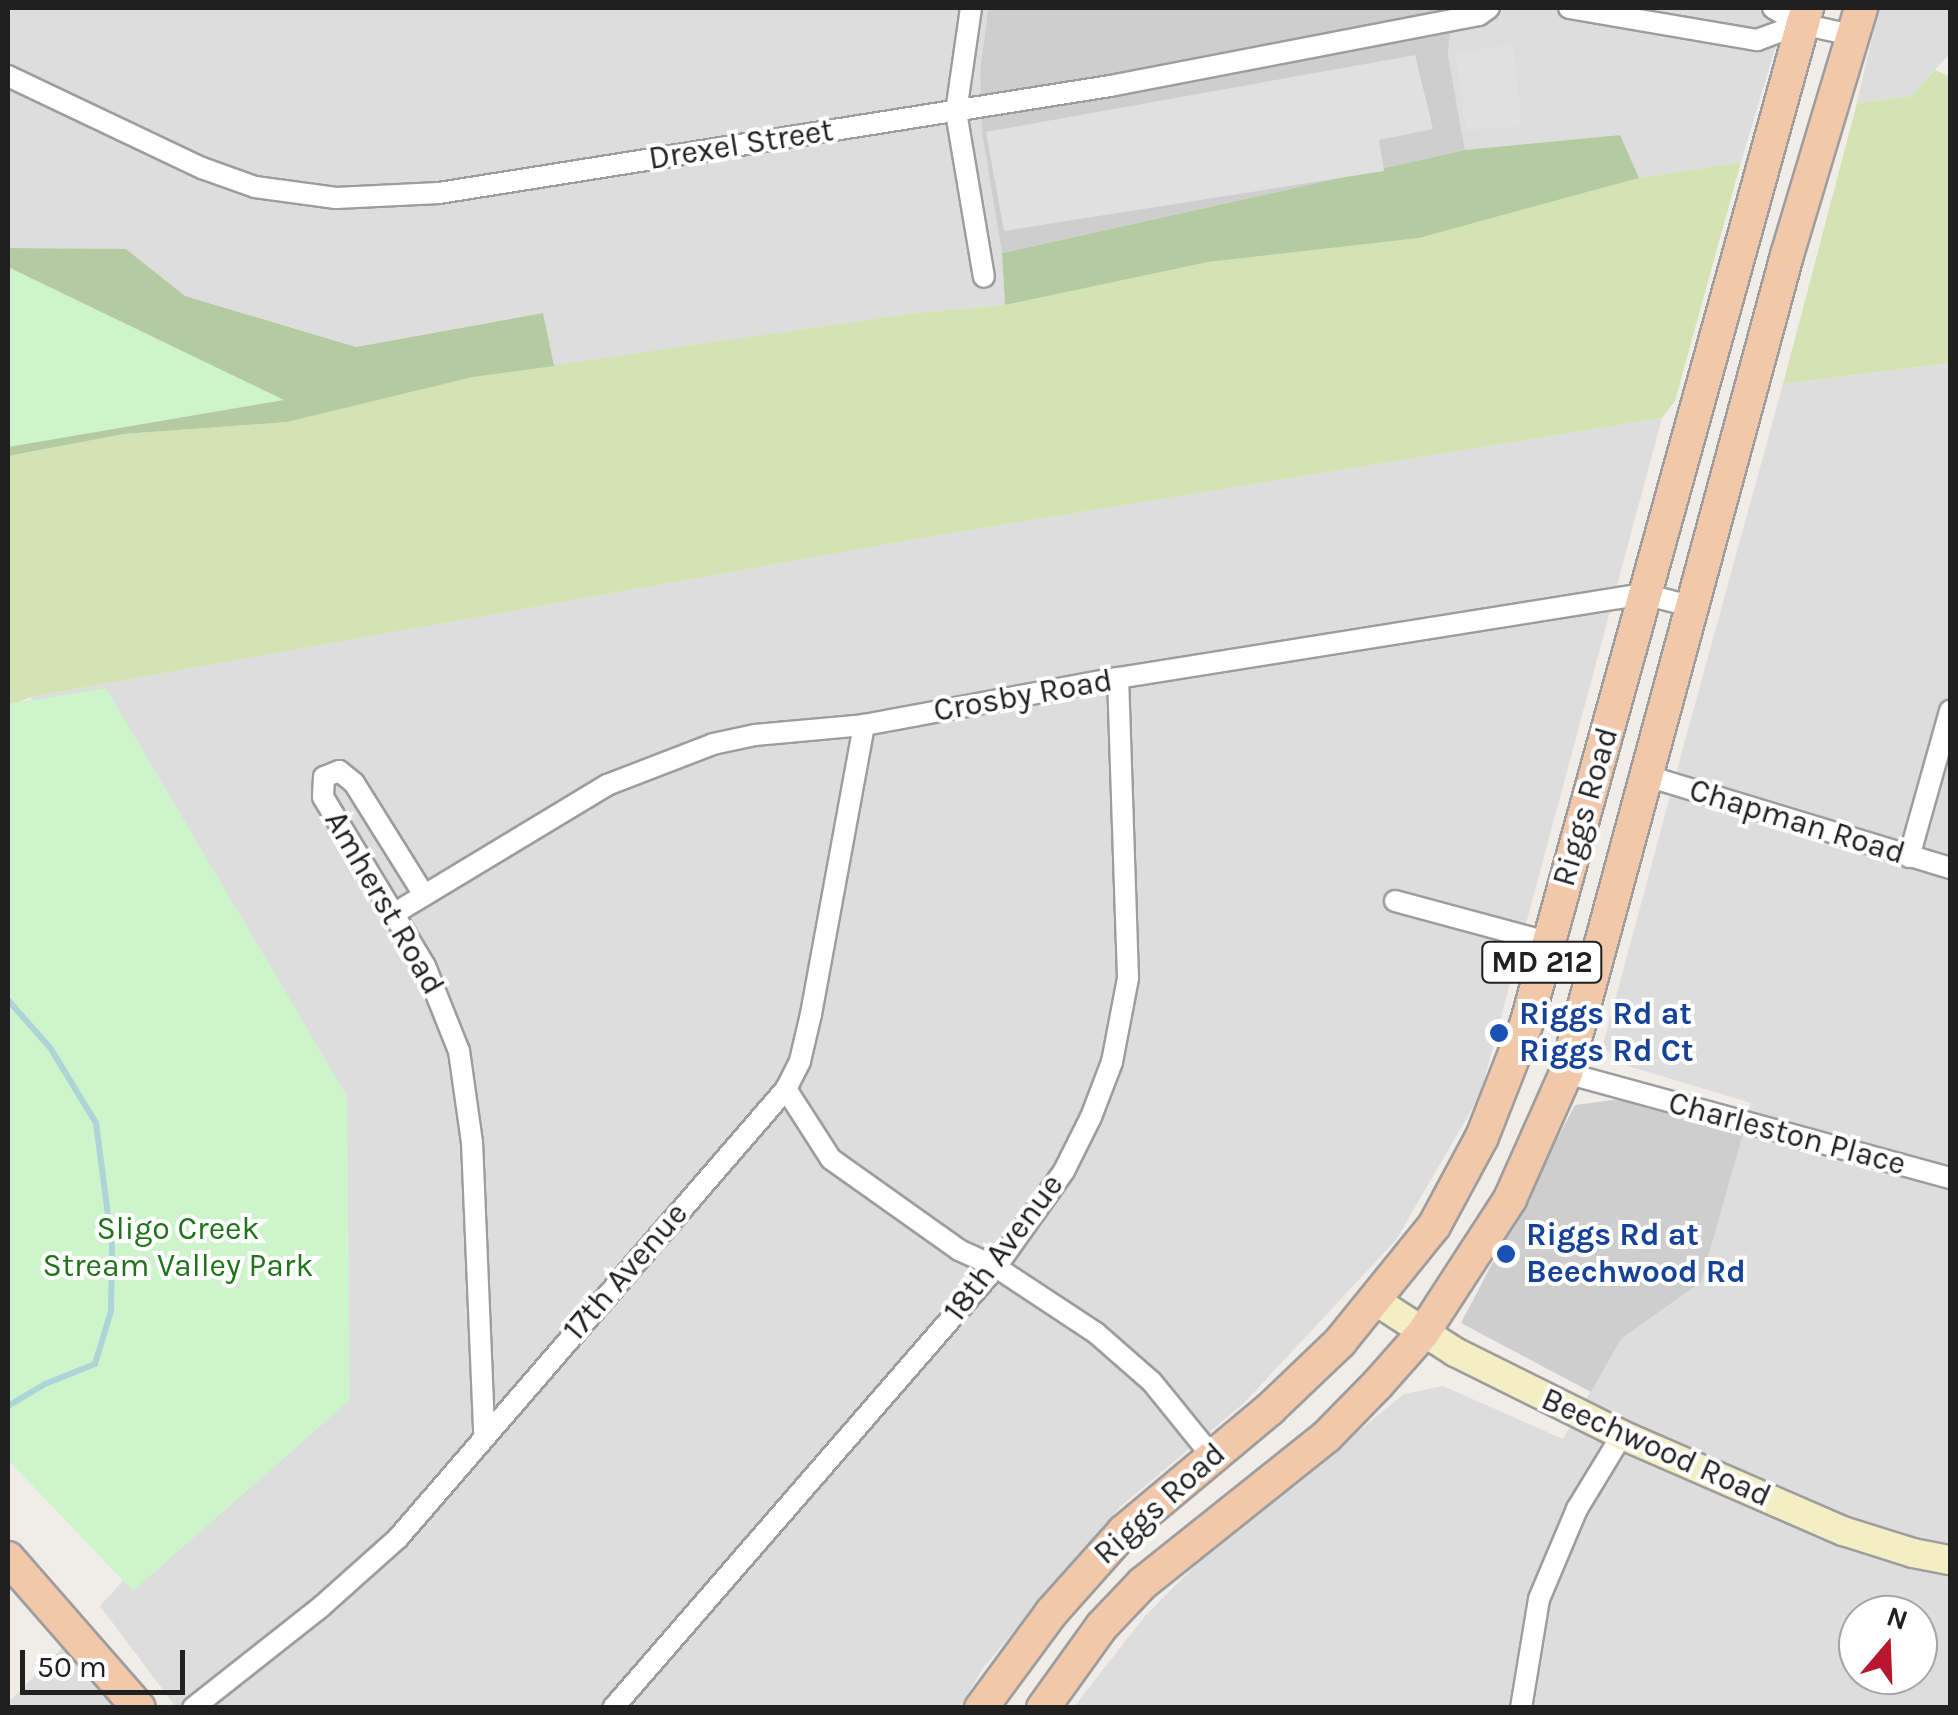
<!DOCTYPE html>
<style>
body{margin:0}
#map{position:relative;width:1958px;height:1715px;overflow:hidden;background:#f0ece8;font-family:Karla,sans-serif}
div>[style]{position:absolute}
.residential>*{inset:0;background:#dedddd}
.religious>*{inset:0;background:#cecece}
.grass>*{inset:0;background:#d3e3b4}
.forest>*{inset:0;background:#b4caa1}
.park>*{inset:0;background:#cef4cb}
.parking>*{inset:0;background:#e0e0e0}
.stream>*{height:6px;margin:-3px;padding:0 3px;transform-origin:3px;border-radius:3px;background:#add5d8}
.roads{filter:drop-shadow(2px 0 #9d9d9d) drop-shadow(-2px 0 #9d9d9d) drop-shadow(0 2px #9d9d9d) drop-shadow(0 -2px #9d9d9d)}
.street>*{height:20px;margin:-10px;padding:0 10px;transform-origin:10px;border-radius:10px;background:#fff}
.secondary>*{height:28px;margin:-14px;padding:0 14px;transform-origin:14px;border-radius:14px;background:#f3eec3}
.primary>*{height:32px;margin:-16px;padding:0 16px;transform-origin:16px;border-radius:16px;background:#f2c8ab}
.dots>*{width:28px;height:28px;translate:-50% -50%;box-sizing:border-box;border:5px solid #fff;border-radius:50%}
span{translate:-50% -50%;white-space:nowrap;text-align:center;line-height:1.15;-webkit-text-stroke:8px #fff;paint-order:stroke}
.shield-label span{padding:2px 8px;background:#fff;border:2px solid;border-radius:8px;-webkit-text-stroke-width:0}
.shield-label{font-size:30px;color:#202020;font-weight:700}
.street-label{font-size:32px;color:#202020}
.transit-label{font-size:32px;color:#164399;font-weight:700}
.left{translate:0 -50%;text-align:left}
.park-label{font-size:32px;color:#1f7419}
.frame{position:absolute;inset:0;border:10px solid #202020;pointer-events:none}
.north{position:absolute;left:1838px;top:1595px;width:100px;height:100px;box-sizing:border-box;background:#fff;border:2px solid #a6a6a6;border-radius:50%;rotate:19deg;font-size:28px;font-weight:700;line-height:40px;text-align:center;color:#202020}
.north::after{content:'';display:block;margin:auto;width:35px;height:45px;background:#b91730;clip-path:polygon(50% 0,100% 100%,50% 72%,0 100%)}
.scale{position:absolute;left:20px;top:1650px;width:165px;height:45px;box-sizing:border-box;border:5px solid #202020;border-top:0;padding-left:12px;font-size:30px;line-height:35px;white-space:nowrap;color:#202020;-webkit-text-stroke:8px #fff;paint-order:stroke}
</style>
<div id="map">
<div class="residential">
<div style="clip-path:polygon(8px 8px,988px 8px,980px 72px,982px 133px,1002px 253px,1005px 305px,915px 313px,554px 366px,542px 313px,356px 347px,185px 296px,126px 249px,8px 248px)"></div>
<div style="clip-path:polygon(1453px 8px,1787px 8px,1741px 162px,1639px 178px,1619px 135px,1465px 150px,1448px 55px)"></div>
<div style="clip-path:polygon(1879px 8px,1950px 8px,1950px 53px,1911px 96px,1857px 103px)"></div>
<div style="clip-path:polygon(evenodd,1950px 363px,1950px 1707px,1073px 1708px,1145px 1616px,1205px 1556px,1404px 1394px,1443px 1386px,1563px 1439px,1621px 1339px,1701px 1282px,1751px 1103px,1618px 1063px,1603px 1045px,1686px 737px,1783px 384px,1950px 363px,1858px 1615px,1918px 1615px,1918px 1675px,1858px 1675px,1858px 1615px)"></div>
<div style="clip-path:polygon(1662px 418px,1480px 1095px,1396px 1240px,1244px 1403px,1120px 1507px,983px 1668px,960px 1707px,176px 1707px,100px 1606px,264px 1426px,134px 811px,30px 697px,922px 538px)"></div>
<div style="clip-path:polygon(63px 1647px,115px 1707px,8px 1708px,8px 1703px)"></div>
</div>
<div class="religious">
<div style="clip-path:polygon(988px 8px,1453px 8px,1448px 55px,1465px 150px,1002px 253px,982px 133px,980px 72px)"></div>
<div style="clip-path:polygon(1628px 1098px,1743px 1134px,1701px 1282px,1621px 1339px,1591px 1392px,1461px 1323px,1575px 1105px)"></div>
</div>
<div class="grass">
<div style="clip-path:polygon(1935px 70px,1950px 77px,1950px 363px,1783px 384px,1857px 103px,1911px 96px)"></div>
<div style="clip-path:polygon(1741px 162px,1675px 401px,1662px 418px,922px 538px,30px 697px,8px 707px,8px 456px,124px 434px,287px 422px,473px 377px,915px 313px,1005px 305px,1208px 262px,1419px 238px,1639px 178px)"></div>
</div>
<div class="forest">
<div style="clip-path:polygon(1620px 135px,1639px 178px,1419px 238px,1208px 262px,1005px 305px,1002px 253px,1465px 150px)"></div>
<div style="clip-path:polygon(8px 248px,126px 249px,185px 296px,356px 347px,543px 313px,554px 366px,473px 377px,287px 422px,124px 434px,8px 456px)"></div>
</div>
<div class="park">
<div style="clip-path:polygon(8px 267px,284px 400px,8px 447px)"></div>
<div style="clip-path:polygon(106px 688px,347px 1096px,350px 1400px,133px 1591px,8px 1460px,8px 704px)"></div>
</div>
<div class="parking">
<div style="clip-path:polygon(1513px 45px,1522px 126px,1466px 130px,1455px 53px)"></div>
<div style="clip-path:polygon(1415px 55px,1433px 129px,1379px 140px,1384px 171px,1004px 231px,986px 132px)"></div>
</div>
<div class="stream">
<div style="left:8px;top:1000px;width:65px;rotate:48.7deg"></div>
<div style="left:51px;top:1049px;width:87px;rotate:58.7deg"></div>
<div style="left:96px;top:1123px;width:125px;rotate:82.6deg"></div>
<div style="left:112px;top:1247px;width:64px;rotate:90.9deg"></div>
<div style="left:111px;top:1311px;width:55px;rotate:106.8deg"></div>
<div style="left:95px;top:1364px;width:54px;rotate:158.2deg"></div>
<div style="left:45px;top:1384px;width:43px;rotate:149.3deg"></div>
</div>
<div class="roads">
<div class="street">
<div style="left:971px;top:8px;width:105px;rotate:98.2deg"></div>
<div style="left:956px;top:112px;width:167px;rotate:80.4deg"></div>
<div style="left:1569px;top:8px;width:191px;rotate:9.7deg"></div>
<div style="left:1757px;top:40px;width:47px;rotate:-20deg"></div>
<div style="left:1773px;top:8px;width:32px;rotate:30deg"></div>
<div style="left:1801px;top:24px;width:52px;rotate:12.2deg"></div>
<div style="left:8px;top:76px;width:215px;rotate:25.4deg"></div>
<div style="left:202px;top:168px;width:56px;rotate:19.7deg"></div>
<div style="left:255px;top:187px;width:82px;rotate:7.7deg"></div>
<div style="left:336px;top:198px;width:103px;rotate:-2.8deg"></div>
<div style="left:439px;top:193px;width:679px;rotate:-9.06deg"></div>
<div style="left:1110px;top:86px;width:376px;rotate:-10.9deg"></div>
<div style="left:1479px;top:15px;width:12px;rotate:-35deg"></div>
<div style="left:1644px;top:775px;width:320px;rotate:16.9deg"></div>
<div style="left:1909px;top:857px;width:152px;rotate:-74.3deg"></div>
<div style="left:424px;top:895px;width:132px;rotate:-122deg"></div>
<div style="left:354px;top:783px;width:19px;rotate:-141deg"></div>
<div style="left:339px;top:771px;width:16px;rotate:158deg"></div>
<div style="left:324px;top:777px;width:20px;rotate:93deg"></div>
<div style="left:323px;top:797px;width:197px;rotate:58.9deg"></div>
<div style="left:425px;top:966px;width:92px;rotate:68.2deg"></div>
<div style="left:459px;top:1051px;width:92px;rotate:81.9deg"></div>
<div style="left:472px;top:1142px;width:292px;rotate:87.6deg"></div>
<div style="left:1395px;top:901px;width:157px;rotate:15.1deg"></div>
<div style="left:395px;top:913px;width:248px;rotate:-31.1deg"></div>
<div style="left:607px;top:785px;width:114px;rotate:-21.1deg"></div>
<div style="left:713px;top:744px;width:43px;rotate:-12.1deg"></div>
<div style="left:755px;top:735px;width:109px;rotate:-5.2deg"></div>
<div style="left:864px;top:725px;width:258px;rotate:-10.5deg"></div>
<div style="left:1118px;top:678px;width:533px;rotate:-9.07deg"></div>
<div style="left:1644px;top:594px;width:48px;rotate:14.6deg"></div>
<div style="left:1566px;top:1073px;width:398px;rotate:15.3deg"></div>
<div style="left:786px;top:1089px;width:83px;rotate:57.3deg"></div>
<div style="left:831px;top:1159px;width:157px;rotate:35.4deg"></div>
<div style="left:959px;top:1250px;width:41px;rotate:24.7deg"></div>
<div style="left:996px;top:1267px;width:120px;rotate:33.4deg"></div>
<div style="left:1096px;top:1333px;width:74px;rotate:41.2deg"></div>
<div style="left:1152px;top:1382px;width:95px;rotate:51deg"></div>
<div style="left:193px;top:1708px;width:164px;rotate:-38.3deg"></div>
<div style="left:322px;top:1606px;width:102px;rotate:-41.8deg"></div>
<div style="left:398px;top:1538px;width:593px;rotate:-49.17deg"></div>
<div style="left:786px;top:1089px;width:31px;rotate:-63deg"></div>
<div style="left:800px;top:1061px;width:48px;rotate:-76.8deg"></div>
<div style="left:811px;top:1014px;width:294px;rotate:-79.6deg"></div>
<div style="left:613px;top:1708px;width:584px;rotate:-49.03deg"></div>
<div style="left:996px;top:1267px;width:118px;rotate:-54.7deg"></div>
<div style="left:1064px;top:1171px;width:60px;rotate:-63.4deg"></div>
<div style="left:1091px;top:1117px;width:59px;rotate:-69.1deg"></div>
<div style="left:1112px;top:1062px;width:86px;rotate:-79.2deg"></div>
<div style="left:1128px;top:978px;width:300px;rotate:-91.9deg"></div>
<div style="left:1521px;top:1708px;width:110px;rotate:-80.6deg"></div>
<div style="left:1539px;top:1599px;width:98px;rotate:-67.1deg"></div>
<div style="left:1577px;top:1509px;width:87px;rotate:-58.7deg"></div>
</div>
<div class="secondary">
<div style="left:1376px;top:1301px;width:94px;rotate:32.8deg"></div>
<div style="left:1455px;top:1352px;width:186px;rotate:26.4deg"></div>
<div style="left:1622px;top:1435px;width:241px;rotate:23.5deg"></div>
<div style="left:1843px;top:1531px;width:73px;rotate:17.4deg"></div>
<div style="left:1913px;top:1553px;width:38px;rotate:11deg"></div>
</div>
<div class="primary">
<div style="left:8px;top:1558px;width:199px;rotate:48.9deg"></div>
<div style="left:981px;top:1708px;width:118px;rotate:-53.6deg"></div>
<div style="left:1051px;top:1613px;width:110px;rotate:-48.3deg"></div>
<div style="left:1124px;top:1531px;width:190px;rotate:-39.9deg"></div>
<div style="left:1270px;top:1409px;width:97px;rotate:-43.7deg"></div>
<div style="left:1340px;top:1342px;width:149px;rotate:-51deg"></div>
<div style="left:1434px;top:1226px;width:101px;rotate:-61.7deg"></div>
<div style="left:1482px;top:1137px;width:120px;rotate:-68.6deg"></div>
<div style="left:1526px;top:1025px;width:1055px;rotate:-74.55deg"></div>
<div style="left:1043px;top:1708px;width:101px;rotate:-54.3deg"></div>
<div style="left:1102px;top:1626px;width:59px;rotate:-46.4deg"></div>
<div style="left:1143px;top:1583px;width:234px;rotate:-38.6deg"></div>
<div style="left:1326px;top:1437px;width:73px;rotate:-45.6deg"></div>
<div style="left:1377px;top:1385px;width:69px;rotate:-48.5deg"></div>
<div style="left:1423px;top:1333px;width:160px;rotate:-57deg"></div>
<div style="left:1510px;top:1199px;width:138px;rotate:-66deg"></div>
<div style="left:1566px;top:1073px;width:847px;rotate:-74.88deg"></div>
<div style="left:1787px;top:255px;width:258px;rotate:-73.3deg"></div>
</div>
</div>
<div class="dots">
<div style="left:1499px;top:1033px;background:#1a4fb4"></div>
<div style="left:1506px;top:1254px;background:#1a4fb4"></div>
</div>
<div class="shield-label">
<span style="left:1542px;top:962px">MD 212</span>
</div>
<div class="street-label">
<span style="left:741px;top:145px;rotate:-9deg">Drexel Street</span>
<span style="left:1023px;top:696px;rotate:-10deg">Crosby Road</span>
<span style="left:1586px;top:807px;rotate:-74deg">Riggs Road</span>
<span style="left:1797px;top:822px;rotate:17deg">Chapman Road</span>
<span style="left:384px;top:903px;rotate:60deg">Amherst Road</span>
<span style="left:1787px;top:1134px;rotate:15deg">Charleston Place</span>
<span style="left:1004px;top:1248px;rotate:-53deg">18th Avenue</span>
<span style="left:626px;top:1272px;rotate:-49deg">17th Avenue</span>
<span style="left:1656px;top:1448px;rotate:24deg">Beechwood Road</span>
<span style="left:1160px;top:1504px;rotate:-42deg">Riggs Road</span>
</div>
<div class="transit-label">
<span class="left" style="left:1519px;top:1033px">Riggs Rd at<br>Riggs Rd Ct</span>
<span class="left" style="left:1526px;top:1254px">Riggs Rd at<br>Beechwood Rd</span>
</div>
<div class="park-label">
<span style="left:178px;top:1248px">Sligo Creek<br>Stream Valley Park</span>
</div>
<div class="frame"></div>
<div class="north">N</div>
<div class="scale">50 m</div>
</div>
